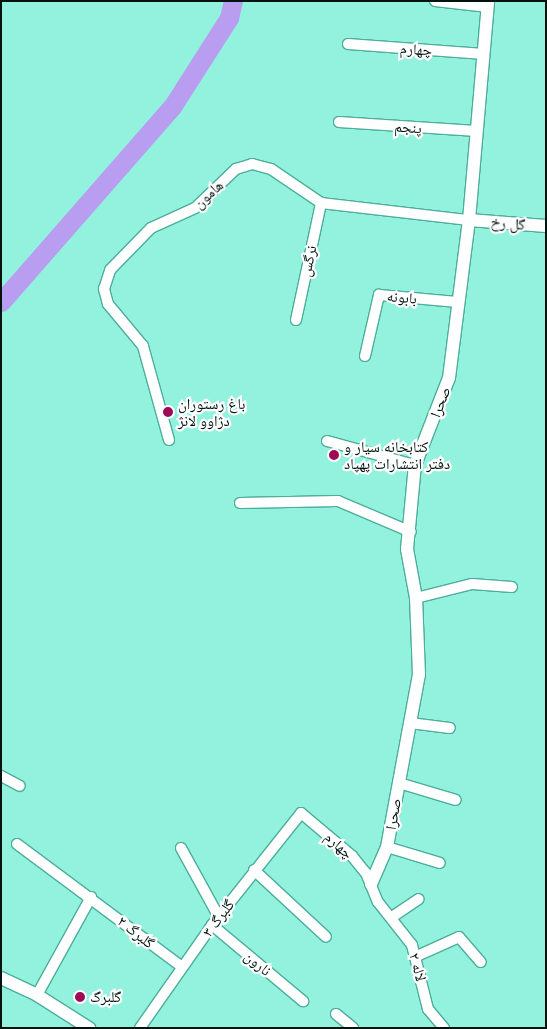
<!DOCTYPE html>
<meta charset="utf-8">
<style>
body{margin:0}
#map{position:relative;width:547px;height:1029px;overflow:hidden;background:#92f2dd;font-family:Quicksand,"Noto Naskh Arabic",sans-serif}
div>[style]{position:absolute}
.river>*{height:19px;margin:-9.5px;padding:0 9.5px;transform-origin:9.5px;border-radius:9.5px;background:#b89df0}
.roads{filter:drop-shadow(1px 0 #4cae9b) drop-shadow(-1px 0 #4cae9b) drop-shadow(0 1px #4cae9b) drop-shadow(0 -1px #4cae9b)}
.minor>*{height:10px;margin:-5px;padding:0 5px;transform-origin:5px;border-radius:5px;background:#fff}
.tertiary>*{height:12px;margin:-6px;padding:0 6px;transform-origin:6px;border-radius:6px;background:#fff}
.dots>*{width:14px;height:14px;translate:-50% -50%;box-sizing:border-box;border:2px solid #fefefe;border-radius:50%}
span{translate:-50% -50%;white-space:nowrap;text-align:center;line-height:1.15;-webkit-text-stroke:4.5px #fefefe;paint-order:stroke}
.street-label{font-size:15px;color:#01130f}
.poi-label{font-size:15px;color:#01130f}
.left{translate:0 -50%;text-align:left}
.frame{position:absolute;inset:0;border:2px solid #01130f;pointer-events:none}
</style>
<div id="map">
<div class="river">
<div style="left:1px;top:302px;width:259px;rotate:-48.8deg"></div>
<div style="left:172px;top:107px;width:106px;rotate:-57.4deg"></div>
<div style="left:229px;top:18px;width:17px;rotate:-77deg"></div>
</div>
<div class="roads">
<div class="minor">
<div style="left:435px;top:1px;width:53px;rotate:6.5deg"></div>
<div style="left:348px;top:44px;width:136px;rotate:4.2deg"></div>
<div style="left:339px;top:122px;width:138px;rotate:3.7deg"></div>
<div style="left:296px;top:320px;width:120px;rotate:-77.9deg"></div>
<div style="left:365px;top:356px;width:63px;rotate:-77.1deg"></div>
<div style="left:379px;top:295px;width:79px;rotate:5.1deg"></div>
<div style="left:169px;top:440px;width:98px;rotate:-105.5deg"></div>
<div style="left:143px;top:346px;width:55px;rotate:-129.8deg"></div>
<div style="left:108px;top:304px;width:16px;rotate:-105deg"></div>
<div style="left:104px;top:289px;width:20px;rotate:-72deg"></div>
<div style="left:110px;top:270px;width:59px;rotate:-45.7deg"></div>
<div style="left:151px;top:228px;width:48px;rotate:-24.4deg"></div>
<div style="left:195px;top:208px;width:57px;rotate:-43.6deg"></div>
<div style="left:236px;top:169px;width:17px;rotate:-17deg"></div>
<div style="left:252px;top:164px;width:20px;rotate:15deg"></div>
<div style="left:271px;top:169px;width:60px;rotate:34.2deg"></div>
<div style="left:321px;top:203px;width:149px;rotate:6.6deg"></div>
<div style="left:327px;top:441px;width:91px;rotate:15.3deg"></div>
<div style="left:240px;top:503px;width:98px;rotate:-1.2deg"></div>
<div style="left:338px;top:501px;width:79px;rotate:23deg"></div>
<div style="left:416px;top:598px;width:58px;rotate:-14deg"></div>
<div style="left:472px;top:584px;width:40px;rotate:4.3deg"></div>
<div style="left:410px;top:723px;width:40px;rotate:7.1deg"></div>
<div style="left:1px;top:776px;width:21px;rotate:28deg"></div>
<div style="left:399px;top:783px;width:59px;rotate:16.6deg"></div>
<div style="left:17px;top:844px;width:206px;rotate:36.7deg"></div>
<div style="left:387px;top:847px;width:55px;rotate:16.8deg"></div>
<div style="left:181px;top:848px;width:79px;rotate:61.2deg"></div>
<div style="left:254px;top:870px;width:98px;rotate:42.9deg"></div>
<div style="left:392px;top:917px;width:32px;rotate:-34deg"></div>
<div style="left:212px;top:925px;width:119px;rotate:39.9deg"></div>
<div style="left:417px;top:956px;width:46px;rotate:-24.3deg"></div>
<div style="left:459px;top:937px;width:33px;rotate:49deg"></div>
<div style="left:37px;top:995px;width:112px;rotate:-61.1deg"></div>
<div style="left:336px;top:1014px;width:22px;rotate:39deg"></div>
<div style="left:140px;top:1028px;width:126px;rotate:-55deg"></div>
<div style="left:212px;top:925px;width:143px;rotate:-51.5deg"></div>
<div style="left:301px;top:813px;width:67px;rotate:40.1deg"></div>
<div style="left:352px;top:856px;width:22px;rotate:51deg"></div>
<div style="left:366px;top:873px;width:31px;rotate:68deg"></div>
<div style="left:378px;top:902px;width:55px;rotate:51.7deg"></div>
<div style="left:412px;top:945px;width:66px;rotate:76deg"></div>
<div style="left:428px;top:1009px;width:25px;rotate:50deg"></div>
</div>
<div class="tertiary">
<div style="left:469px;top:220px;width:77px;rotate:4.5deg"></div>
<div style="left:371px;top:884px;width:40px;rotate:-66.6deg"></div>
<div style="left:387px;top:847px;width:175px;rotate:-79.5deg"></div>
<div style="left:419px;top:675px;width:77px;rotate:-92.2deg"></div>
<div style="left:416px;top:598px;width:50px;rotate:-100.4deg"></div>
<div style="left:407px;top:549px;width:84px;rotate:-84.6deg"></div>
<div style="left:415px;top:465px;width:93px;rotate:-68.7deg"></div>
<div style="left:449px;top:378px;width:159px;rotate:-82.8deg"></div>
<div style="left:469px;top:220px;width:220px;rotate:-85deg"></div>
<div style="left:1px;top:978px;width:40px;rotate:25deg"></div>
<div style="left:37px;top:995px;width:62px;rotate:32.4deg"></div>
</div>
</div>
<div class="dots">
<div style="left:168px;top:412px;background:#9d0a56"></div>
<div style="left:334px;top:455px;background:#9d0a56"></div>
<div style="left:80px;top:997px;background:#9d0a56"></div>
</div>
<div class="street-label">
<span style="left:416px;top:49px;rotate:4deg">چهارم</span>
<span style="left:408px;top:127px;rotate:4deg">پنجم</span>
<span style="left:208px;top:194px;rotate:-42deg">هامون</span>
<span style="left:508px;top:223px;rotate:5deg">گل رخ</span>
<span style="left:308px;top:261px;rotate:-78deg">نرگس</span>
<span style="left:402px;top:297px;rotate:5deg">بابونه</span>
<span style="left:440px;top:402px;rotate:-69deg">صحرا</span>
<span style="left:393px;top:814px;rotate:-80deg">صحرا</span>
<span style="left:339px;top:845px;rotate:42deg">چهارم</span>
<span style="left:218px;top:918px;rotate:-53deg">گلبرگ ۳</span>
<span style="left:136px;top:932px;rotate:38deg">گلبرگ ۲</span>
<span style="left:258px;top:963px;rotate:40deg">نارون</span>
<span style="left:418px;top:967px;rotate:75deg">لاله ۲</span>
</div>
<div class="poi-label">
<span class="left" style="left:178px;top:412px">باغ رستوران<br>دژاوو لانژ</span>
<span class="left" style="left:344px;top:455px">کتابخانه سیار و<br>دفتر انتشارات پهپاد</span>
<span class="left" style="left:90px;top:997px">گلبرگ</span>
</div>
<div class="frame"></div>
</div>
